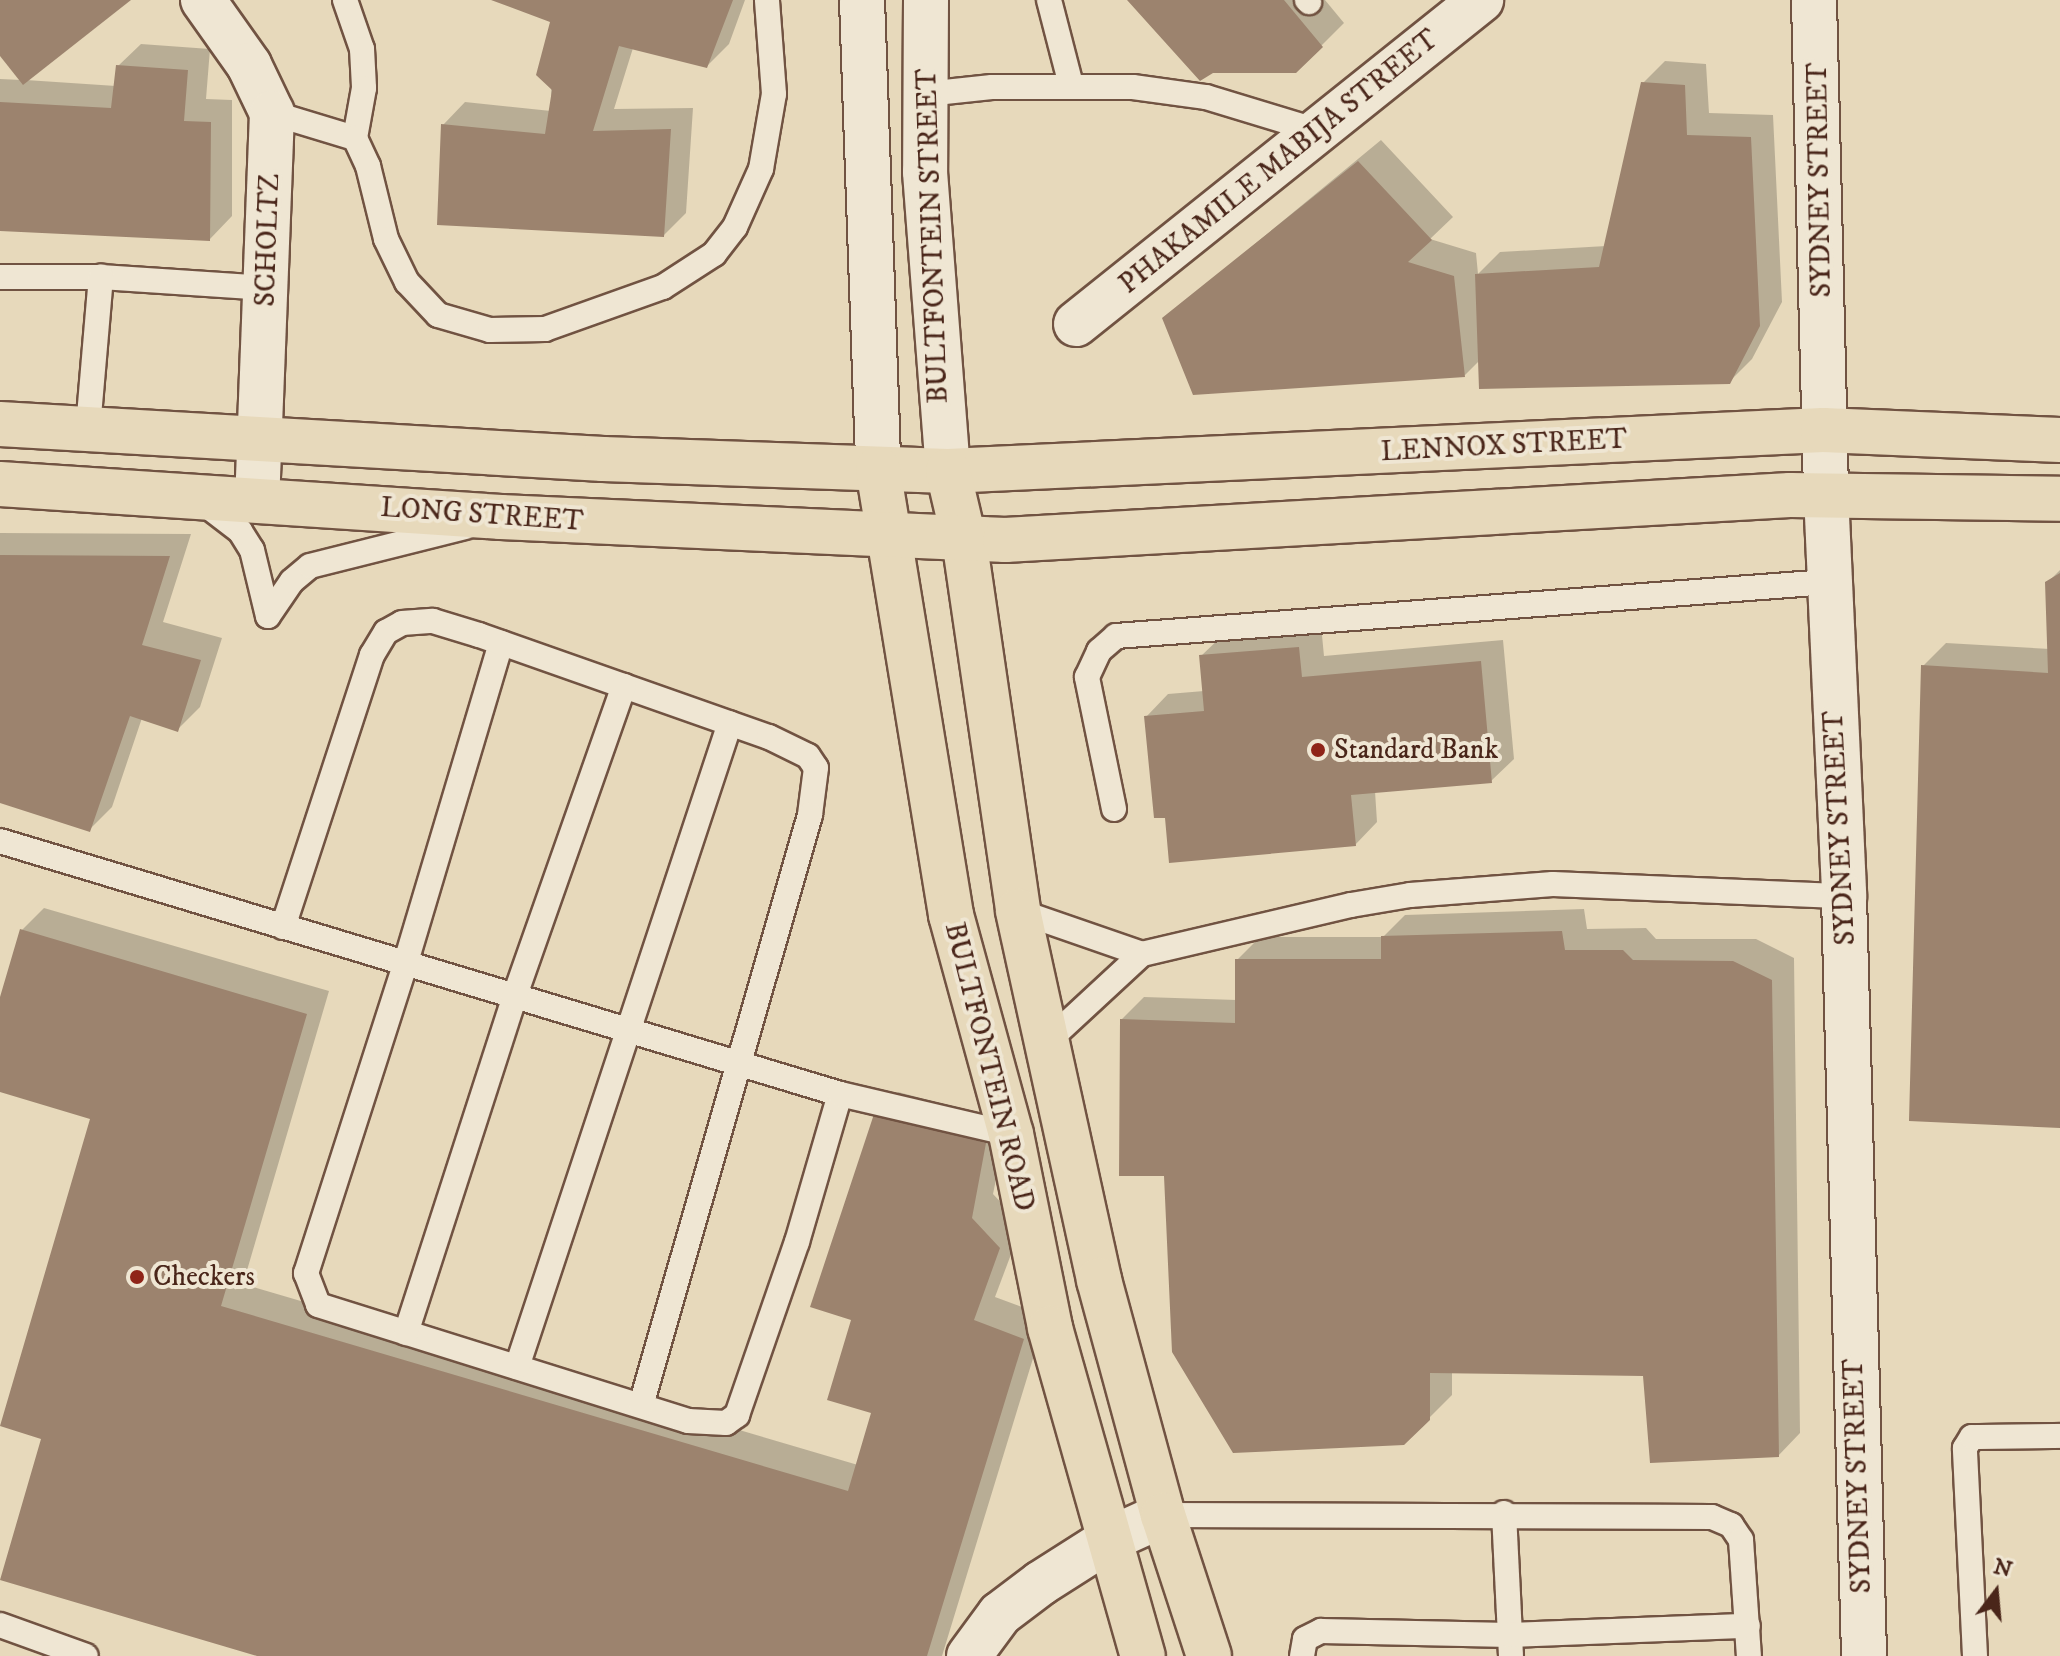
<!DOCTYPE html>
<style>
body{margin:0}
#map{position:relative;width:2060px;height:1656px;overflow:hidden;background:#e7d9bb;font-family:"IM FELL DW Pica",serif}
div>[style]{position:absolute}
.shadow>*{inset:0;background:#0003}
.building>*{inset:0;background:#9c836e}
.roads{filter:drop-shadow(2px 0 #715342) drop-shadow(-2px 0 #715342) drop-shadow(0 2px #715342) drop-shadow(0 -2px #715342)}
.service>*{height:24px;margin:-12px;padding:0 12px;transform-origin:12px;border-radius:12px;background:#efe6d3}
.minor>*{height:44px;margin:-22px;padding:0 22px;transform-origin:22px;border-radius:22px;background:#efe6d3}
.tertiary>*{height:44px;margin:-22px;padding:0 22px;transform-origin:22px;border-radius:22px;background:#efe6d3}
.trunk>*{height:44px;margin:-22px;padding:0 22px;transform-origin:22px;border-radius:22px;background:#e7d9bb}
.dots>*{width:22px;height:22px;translate:-50% -50%;box-sizing:border-box;border:4px solid #efe6d3;border-radius:50%}
span{translate:-50% -50%;white-space:nowrap;text-align:center;line-height:1.15;-webkit-text-stroke:8px #efe6d3;paint-order:stroke}
.street-label{font-size:28px;color:#4a261a}
.poi-label{font-size:28px;color:#4a261a}
.left{translate:0 -50%;text-align:left}
.north{position:absolute;left:1956px;top:1552px;width:80px;height:80px;-webkit-text-stroke:6px #efe6d3;paint-order:stroke;rotate:16deg;font-size:22px;font-weight:700;line-height:32px;text-align:center;color:#4a261a}
.north::after{content:'';display:block;margin:auto;width:28px;height:36px;background:#4a261a;clip-path:polygon(50% 0,100% 100%,50% 72%,0 100%)}
</style>
<div id="map">
<div class="shadow">
<div style="clip-path:polygon(0 0,127px 0,26px 80px,116px 86px,118px 66px,141px 44px,210px 49px,206px 99px,232px 100px,232px 216px,210px 239px,0 229px,0 79px,22px 80px,0 53px)"></div>
<div style="clip-path:polygon(496px 0,745px 0,729px 44px,707px 66px,633px 48px,614px 109px,693px 108px,686px 213px,664px 235px,443px 125px,465px 102px,551px 111px,552px 21px)"></div>
<div style="clip-path:polygon(1130px 0,1325px 0,1344px 23px,1296px 71px)"></div>
<div style="clip-path:polygon(1665px 61px,1706px 64px,1709px 113px,1773px 115px,1782px 302px,1752px 359px,1729px 382px,1480px 360px,1465px 375px,1164px 319px,1381px 140px,1453px 217px,1430px 239px,1476px 253px,1478px 274px,1500px 252px,1606px 246px,1643px 83px)"></div>
<div style="clip-path:polygon(0 533px,191px 534px,163px 622px,222px 638px,200px 707px,177px 730px,142px 718px,112px 807px,89px 830px,0 801px)"></div>
<div style="clip-path:polygon(2060px 570px,2060px 1126px,1923px 666px,1946px 643px,2050px 649px,2047px 583px)"></div>
<div style="clip-path:polygon(1321px 625px,1324px 656px,1503px 640px,1514px 759px,1491px 781px,1375px 791px,1377px 822px,1355px 845px,1167px 815px,1146px 717px,1168px 694px,1204px 691px,1201px 656px,1224px 634px)"></div>
<div style="clip-path:polygon(44px 908px,329px 991px,243px 1284px,858px 1465px,874px 1411px,853px 1318px,875px 1115px,898px 1092px,1008px 1121px,993px 1194px,1022px 1225px,995px 1297px,1046px 1316px,942px 1656px,264px 1656px,43px 1437px,93px 1117px,0 1090px,0 1005px,22px 930px)"></div>
<div style="clip-path:polygon(1584px 909px,1587px 929px,1646px 928px,1656px 939px,1756px 939px,1794px 958px,1800px 1433px,1778px 1456px,1645px 1374px,1452px 1371px,1452px 1395px,1404px 1443px,1166px 1174px,1122px 1019px,1144px 997px,1237px 1000px,1237px 960px,1260px 937px,1383px 937px,1405px 915px)"></div>
</div>
<div class="building">
<div style="clip-path:polygon(0 0,131px 0,23px 85px,0 56px)"></div>
<div style="clip-path:polygon(491px 0,733px 0,707px 68px,619px 46px,593px 131px,671px 129px,664px 237px,437px 225px,441px 124px,545px 134px,552px 90px,536px 75px,550px 22px)"></div>
<div style="clip-path:polygon(1127px 0,1284px 0,1323px 47px,1296px 73px,1213px 73px,1200px 81px)"></div>
<div style="clip-path:polygon(116px 65px,188px 70px,184px 121px,211px 122px,210px 241px,0 231px,0 102px,111px 108px)"></div>
<div style="clip-path:polygon(1641px 82px,1685px 85px,1687px 135px,1751px 137px,1760px 326px,1730px 384px,1479px 389px,1475px 274px,1599px 267px)"></div>
<div style="clip-path:polygon(1358px 161px,1432px 240px,1408px 262px,1454px 276px,1465px 377px,1193px 395px,1162px 318px)"></div>
<div style="clip-path:polygon(0 555px,170px 556px,142px 645px,201px 660px,178px 732px,130px 716px,90px 832px,0 803px)"></div>
<div style="clip-path:polygon(2060px 573px,2060px 1128px,1909px 1121px,1921px 665px,2048px 673px,2045px 582px)"></div>
<div style="clip-path:polygon(1299px 647px,1302px 677px,1481px 661px,1492px 783px,1351px 795px,1356px 846px,1169px 863px,1165px 818px,1154px 818px,1144px 716px,1204px 711px,1199px 655px)"></div>
<div style="clip-path:polygon(20px 929px,307px 1014px,221px 1306px,848px 1491px,871px 1413px,827px 1400px,851px 1320px,810px 1307px,874px 1114px,986px 1143px,972px 1218px,1000px 1248px,974px 1320px,1024px 1339px,927px 1656px,257px 1656px,0 1580px,41px 1439px,0 1426px,90px 1119px,0 1092px,0 997px)"></div>
<div style="clip-path:polygon(1562px 931px,1565px 950px,1623px 950px,1633px 960px,1733px 961px,1772px 980px,1779px 1457px,1650px 1463px,1643px 1376px,1430px 1373px,1430px 1420px,1404px 1445px,1233px 1453px,1172px 1352px,1164px 1176px,1119px 1176px,1120px 1019px,1235px 1023px,1235px 959px,1381px 959px,1381px 936px)"></div>
</div>
<div class="roads">
<div class="service">
<div style="left:345px;top:0;width:52px;rotate:70.9deg"></div>
<div style="left:362px;top:49px;width:39px;rotate:87deg"></div>
<div style="left:364px;top:88px;width:51px;rotate:100.2deg"></div>
<div style="left:1049px;top:0;width:88px;rotate:75.5deg"></div>
<div style="left:1307px;top:0;width:3px;rotate:45deg"></div>
<div style="left:926px;top:94px;width:66px;rotate:-6.1deg"></div>
<div style="left:992px;top:87px;width:141px"></div>
<div style="left:1133px;top:87px;width:74px;rotate:7.8deg"></div>
<div style="left:1206px;top:97px;width:117px;rotate:16.9deg"></div>
<div style="left:272px;top:113px;width:87px;rotate:16.8deg"></div>
<div style="left:355px;top:138px;width:31px;rotate:65deg"></div>
<div style="left:368px;top:166px;width:75px;rotate:76.1deg"></div>
<div style="left:386px;top:239px;width:48px;rotate:64deg"></div>
<div style="left:407px;top:282px;width:45px;rotate:46.8deg"></div>
<div style="left:438px;top:315px;width:54px;rotate:16.1deg"></div>
<div style="left:490px;top:330px;width:55px;rotate:-1deg"></div>
<div style="left:545px;top:329px;width:125px;rotate:-19.6deg"></div>
<div style="left:663px;top:287px;width:61px;rotate:-32.9deg"></div>
<div style="left:714px;top:254px;width:34px;rotate:-52deg"></div>
<div style="left:735px;top:227px;width:64px;rotate:-65.9deg"></div>
<div style="left:761px;top:169px;width:76px;rotate:-80.2deg"></div>
<div style="left:774px;top:94px;width:94px;rotate:-94.3deg"></div>
<div style="left:0;top:277px;width:101px"></div>
<div style="left:101px;top:277px;width:166px;rotate:3.8deg"></div>
<div style="left:88px;top:428px;width:152px;rotate:-85.1deg"></div>
<div style="left:202px;top:502px;width:48px;rotate:37.3deg"></div>
<div style="left:240px;top:531px;width:22px;rotate:58deg"></div>
<div style="left:252px;top:550px;width:68px;rotate:76.4deg"></div>
<div style="left:268px;top:616px;width:42px;rotate:-55.6deg"></div>
<div style="left:292px;top:581px;width:23px;rotate:-40deg"></div>
<div style="left:310px;top:566px;width:160px;rotate:-14.1deg"></div>
<div style="left:501px;top:643px;width:336px;rotate:106.6deg"></div>
<div style="left:405px;top:965px;width:324px;rotate:107.8deg"></div>
<div style="left:306px;top:1273px;width:34px;rotate:69deg"></div>
<div style="left:318px;top:1305px;width:388px;rotate:17.4deg"></div>
<div style="left:688px;top:1421px;width:38px;rotate:3deg"></div>
<div style="left:726px;top:1423px;width:14px;rotate:-36deg"></div>
<div style="left:737px;top:1415px;width:183px;rotate:-70.9deg"></div>
<div style="left:797px;top:1242px;width:154px;rotate:-73.8deg"></div>
<div style="left:1114px;top:809px;width:135px;rotate:-101.6deg"></div>
<div style="left:1087px;top:677px;width:29px;rotate:-65deg"></div>
<div style="left:1099px;top:651px;width:23px;rotate:-41deg"></div>
<div style="left:1116px;top:636px;width:714px;rotate:-4.34deg"></div>
<div style="left:0;top:841px;width:877px;rotate:16.76deg"></div>
<div style="left:840px;top:1094px;width:176px;rotate:13.2deg"></div>
<div style="left:1018px;top:911px;width:131px;rotate:19.1deg"></div>
<div style="left:283px;top:927px;width:286px;rotate:-71.9deg"></div>
<div style="left:372px;top:655px;width:27px;rotate:-59deg"></div>
<div style="left:386px;top:632px;width:18px;rotate:-29deg"></div>
<div style="left:402px;top:623px;width:31px;rotate:-4deg"></div>
<div style="left:433px;top:621px;width:48px;rotate:16.9deg"></div>
<div style="left:479px;top:635px;width:307px;rotate:19.4deg"></div>
<div style="left:769px;top:737px;width:43px;rotate:26deg"></div>
<div style="left:808px;top:756px;width:14px;rotate:56deg"></div>
<div style="left:816px;top:768px;width:47px;rotate:97.3deg"></div>
<div style="left:810px;top:815px;width:614px;rotate:105.98deg"></div>
<div style="left:1049px;top:1040px;width:127px;rotate:-42.8deg"></div>
<div style="left:1142px;top:954px;width:215px;rotate:-13.2deg"></div>
<div style="left:1351px;top:905px;width:60px;rotate:-9.6deg"></div>
<div style="left:1410px;top:895px;width:143px;rotate:-4.4deg"></div>
<div style="left:1553px;top:884px;width:291px;rotate:2.4deg"></div>
<div style="left:406px;top:1333px;width:352px;rotate:-72.1deg"></div>
<div style="left:514px;top:998px;width:331px;rotate:-70.6deg"></div>
<div style="left:517px;top:1367px;width:678px;rotate:-71.7deg"></div>
<div style="left:1504px;top:1513px;width:143px;rotate:87.2deg"></div>
<div style="left:1163px;top:1515px;width:549px;rotate:0.21deg"></div>
<div style="left:1712px;top:1517px;width:21px;rotate:23deg"></div>
<div style="left:1731px;top:1525px;width:18px;rotate:56deg"></div>
<div style="left:1741px;top:1540px;width:116px;rotate:86.1deg"></div>
<div style="left:0;top:1625px;width:91px;rotate:19.8deg"></div>
<div style="left:1302px;top:1656px;width:17px;rotate:-80deg"></div>
<div style="left:1305px;top:1639px;width:18px;rotate:-27deg"></div>
<div style="left:1321px;top:1631px;width:189px;rotate:1.2deg"></div>
<div style="left:1510px;top:1635px;width:238px;rotate:-2.2deg"></div>
<div style="left:1975px;top:1656px;width:208px;rotate:-92.8deg"></div>
<div style="left:1965px;top:1448px;width:13px;rotate:-58deg"></div>
<div style="left:1972px;top:1437px;width:88px;rotate:-0.7deg"></div>
</div>
<div class="minor">
<div style="left:203px;top:0;width:80px;rotate:54.7deg"></div>
<div style="left:249px;top:65px;width:53px;rotate:64.4deg"></div>
<div style="left:272px;top:113px;width:386px;rotate:92.2deg"></div>
<div style="left:1076px;top:324px;width:519px;rotate:-38.66deg"></div>
<div style="left:1826px;top:494px;width:402px;rotate:87.4deg"></div>
<div style="left:1844px;top:896px;width:760px;rotate:88.49deg"></div>
<div style="left:969px;top:1656px;width:52px;rotate:-53.6deg"></div>
<div style="left:1000px;top:1614px;width:51px;rotate:-37.1deg"></div>
<div style="left:1041px;top:1583px;width:82px;rotate:-32.5deg"></div>
<div style="left:1110px;top:1539px;width:58px;rotate:-24.4deg"></div>
</div>
<div class="tertiary">
<div style="left:862px;top:0;width:469px;rotate:88deg"></div>
<div style="left:926px;top:0;width:172px;rotate:90.3deg"></div>
<div style="left:925px;top:172px;width:300px;rotate:85.6deg"></div>
<div style="left:1814px;top:0;width:494px;rotate:88.6deg"></div>
</div>
<div class="trunk">
<div style="left:0;top:424px;width:604px;rotate:3.32deg"></div>
<div style="left:603px;top:459px;width:345px;rotate:2deg"></div>
<div style="left:948px;top:471px;width:876px;rotate:-2.68deg"></div>
<div style="left:1823px;top:430px;width:237px;rotate:2.4deg"></div>
<div style="left:878px;top:469px;width:452px;rotate:80.7deg"></div>
<div style="left:951px;top:915px;width:227px;rotate:74.7deg"></div>
<div style="left:1011px;top:1134px;width:198px;rotate:78.6deg"></div>
<div style="left:1050px;top:1328px;width:341px;rotate:74.2deg"></div>
<div style="left:948px;top:471px;width:70px;rotate:76.8deg"></div>
<div style="left:964px;top:539px;width:376px;rotate:81.7deg"></div>
<div style="left:1018px;top:911px;width:378px;rotate:77.6deg"></div>
<div style="left:1099px;top:1280px;width:244px;rotate:74.8deg"></div>
<div style="left:1163px;top:1515px;width:148px;rotate:71.9deg"></div>
<div style="left:0;top:484px;width:502px;rotate:3.77deg"></div>
<div style="left:501px;top:517px;width:505px;rotate:2.61deg"></div>
<div style="left:1005px;top:540px;width:786px;rotate:-3.28deg"></div>
<div style="left:1790px;top:495px;width:270px;rotate:0.8deg"></div>
</div>
</div>
<div class="dots">
<div style="left:1318px;top:750px;background:#8f2418"></div>
<div style="left:137px;top:1277px;background:#8f2418"></div>
</div>
<div class="street-label">
<span style="left:1279px;top:162px;rotate:-39deg">PHAKAMILE MABIJA STREET</span>
<span style="left:1820px;top:180px;rotate:-91deg">SYDNEY STREET</span>
<span style="left:933px;top:236px;rotate:-92deg">BULTFONTEIN STREET</span>
<span style="left:268px;top:240px;rotate:-88deg">SCHOLTZ</span>
<span style="left:1504px;top:446px;rotate:-3deg">LENNOX STREET</span>
<span style="left:482px;top:515px;rotate:4deg">LONG STREET</span>
<span style="left:1840px;top:828px;rotate:-93deg">SYDNEY STREET</span>
<span style="left:989px;top:1067px;rotate:76deg">BULTFONTEIN ROAD</span>
<span style="left:1858px;top:1476px;rotate:-92deg">SYDNEY STREET</span>
</div>
<div class="poi-label">
<span class="left" style="left:1334px;top:750px">Standard Bank</span>
<span class="left" style="left:153px;top:1277px">Checkers</span>
</div>
<div class="north">N</div>
</div>
